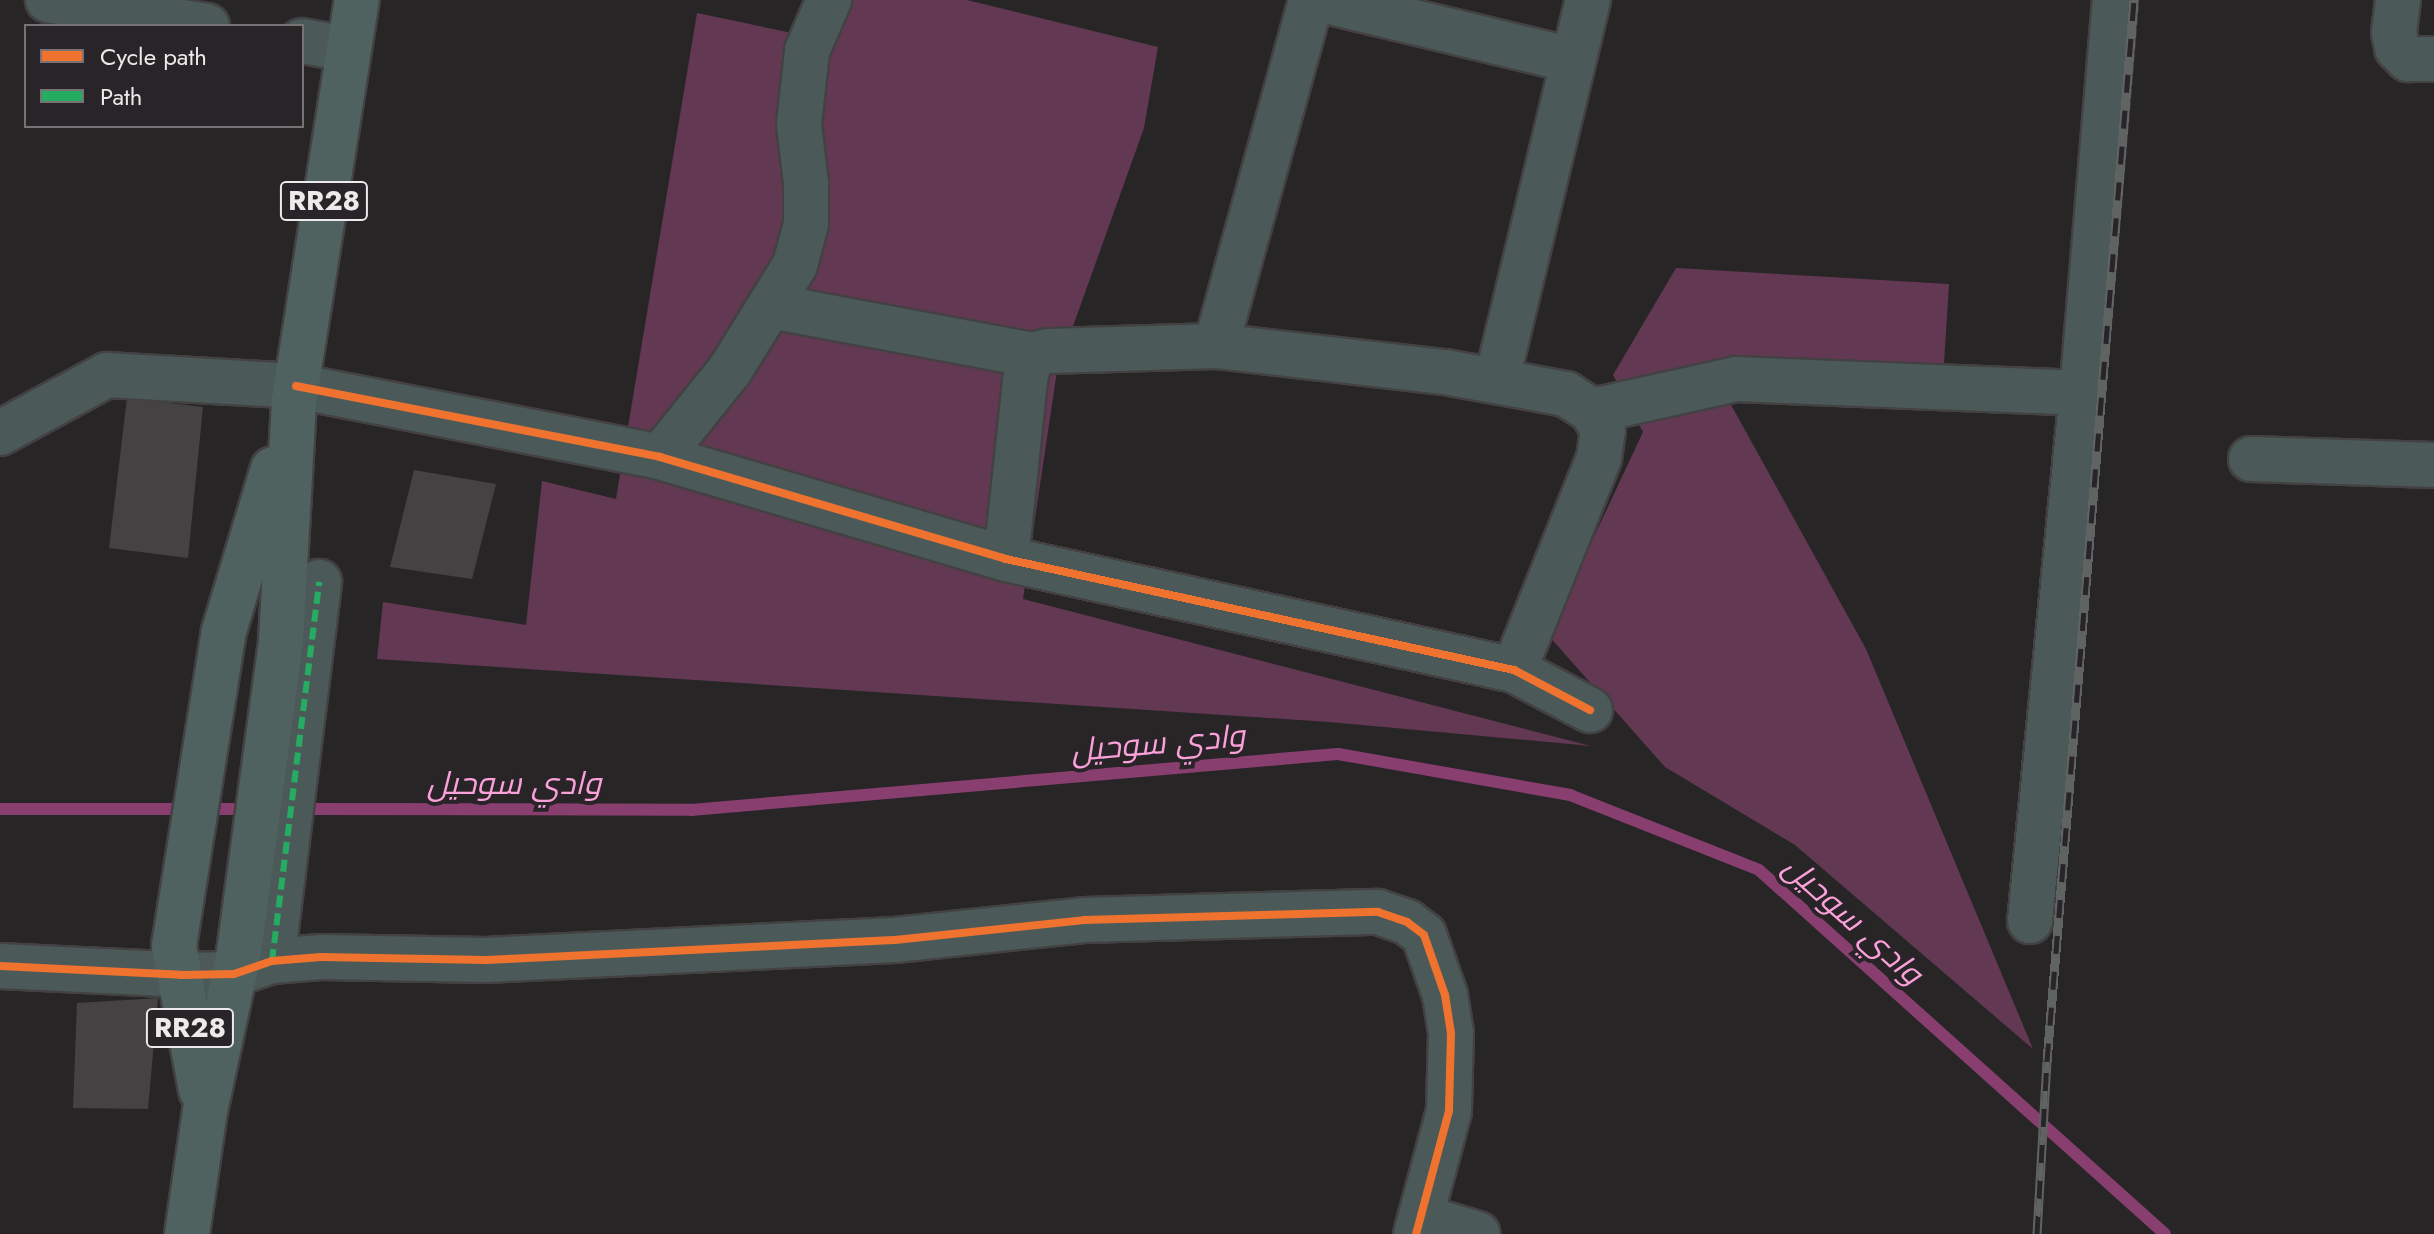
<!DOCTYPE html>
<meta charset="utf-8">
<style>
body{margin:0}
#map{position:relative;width:2434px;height:1234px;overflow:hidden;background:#282527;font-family:Jost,Cairo,sans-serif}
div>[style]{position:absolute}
.green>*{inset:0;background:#633853}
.stream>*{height:12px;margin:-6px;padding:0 6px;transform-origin:6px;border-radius:6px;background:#883e6f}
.building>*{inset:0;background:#444243}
.roads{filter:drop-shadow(2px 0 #434142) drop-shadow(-2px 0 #434142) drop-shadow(0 2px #434142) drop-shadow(0 -2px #434142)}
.minor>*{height:44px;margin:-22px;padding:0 22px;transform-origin:22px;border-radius:22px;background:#4b5a58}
.major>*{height:44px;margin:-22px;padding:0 22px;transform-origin:22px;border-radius:22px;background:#506260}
.rail>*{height:9px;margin-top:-4.5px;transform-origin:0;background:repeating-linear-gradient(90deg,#292427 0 18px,#5f6463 0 36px);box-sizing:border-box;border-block:2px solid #5f6463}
.quiet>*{height:6px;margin-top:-3px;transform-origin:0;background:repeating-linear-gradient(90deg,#26ab63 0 12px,transparent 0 18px)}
.cycleway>*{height:8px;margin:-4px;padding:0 4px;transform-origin:4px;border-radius:4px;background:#ef722f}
span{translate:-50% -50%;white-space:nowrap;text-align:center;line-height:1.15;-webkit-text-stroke:8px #292427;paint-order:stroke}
.shield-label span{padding:2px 6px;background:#292427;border:2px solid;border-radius:6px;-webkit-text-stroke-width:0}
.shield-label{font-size:28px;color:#edeaeb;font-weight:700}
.water-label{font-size:32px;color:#faa1d9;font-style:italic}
.legend{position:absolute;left:24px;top:24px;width:280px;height:104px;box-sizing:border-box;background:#292427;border:2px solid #777375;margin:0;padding:10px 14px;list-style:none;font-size:24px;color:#edeaeb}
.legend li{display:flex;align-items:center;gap:16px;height:40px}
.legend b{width:40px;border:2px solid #777375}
</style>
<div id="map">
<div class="green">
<div style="clip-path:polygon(824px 0,967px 0,1158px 47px,1144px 128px,1057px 371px,1023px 599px,1591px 746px,1329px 722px,377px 659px,383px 602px,526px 625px,542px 481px,616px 499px,697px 13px,816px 38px)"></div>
<div style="clip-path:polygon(1676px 268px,1949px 284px,1944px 363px,1709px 365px,1866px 649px,2033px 1049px,1795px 845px,1665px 767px,1548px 635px,1643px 432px,1613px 375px)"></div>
</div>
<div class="stream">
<div style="left:0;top:809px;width:253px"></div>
<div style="left:299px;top:809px;width:392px;rotate:0.1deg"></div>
<div style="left:691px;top:810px;width:649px;rotate:-4.95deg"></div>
<div style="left:1338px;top:754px;width:236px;rotate:10deg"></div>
<div style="left:1570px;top:795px;width:203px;rotate:21.6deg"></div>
<div style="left:1759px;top:870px;width:545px;rotate:41.88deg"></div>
</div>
<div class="building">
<div style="clip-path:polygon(127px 398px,203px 407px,188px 558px,109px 548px)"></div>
<div style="clip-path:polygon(414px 470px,496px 484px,472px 579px,390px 567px)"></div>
<div style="clip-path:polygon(158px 998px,148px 1109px,73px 1108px,77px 1003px)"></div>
</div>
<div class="roads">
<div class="minor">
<div style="left:48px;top:0;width:161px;rotate:9.3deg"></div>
<div style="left:1322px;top:0;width:257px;rotate:13.5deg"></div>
<div style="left:2398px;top:0;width:32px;rotate:97deg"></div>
<div style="left:2394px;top:32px;width:16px;rotate:79deg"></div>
<div style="left:2397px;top:48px;width:16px;rotate:45deg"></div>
<div style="left:2408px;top:59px;width:26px"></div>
<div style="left:302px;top:41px;width:46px;rotate:10.1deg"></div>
<div style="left:770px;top:306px;width:266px;rotate:10.6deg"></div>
<div style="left:1216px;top:346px;width:359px;rotate:-74.6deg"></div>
<div style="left:1497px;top:379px;width:390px;rotate:-76.5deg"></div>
<div style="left:1592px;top:411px;width:148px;rotate:-12.5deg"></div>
<div style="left:1736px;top:379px;width:346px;rotate:2.3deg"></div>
<div style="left:0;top:433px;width:122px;rotate:-28.5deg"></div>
<div style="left:107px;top:375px;width:189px;rotate:3.3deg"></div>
<div style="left:296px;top:386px;width:371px;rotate:11deg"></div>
<div style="left:660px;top:457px;width:361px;rotate:16.4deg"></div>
<div style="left:1006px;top:559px;width:520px;rotate:12.33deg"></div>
<div style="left:1514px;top:670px;width:86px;rotate:27.8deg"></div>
<div style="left:660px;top:457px;width:112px;rotate:-51.2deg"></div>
<div style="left:730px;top:370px;width:123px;rotate:-58.2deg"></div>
<div style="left:795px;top:265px;width:42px;rotate:-75deg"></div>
<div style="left:806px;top:224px;width:41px;rotate:-90deg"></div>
<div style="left:806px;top:183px;width:59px;rotate:-96.8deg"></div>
<div style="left:799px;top:124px;width:73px;rotate:-83.7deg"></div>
<div style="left:807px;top:51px;width:56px;rotate:-66.7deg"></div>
<div style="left:2251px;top:459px;width:183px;rotate:1.9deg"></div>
<div style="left:1006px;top:559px;width:180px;rotate:-83.9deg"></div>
<div style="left:1025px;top:380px;width:26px;rotate:-77deg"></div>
<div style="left:1031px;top:355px;width:18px;rotate:-13deg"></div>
<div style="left:1049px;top:351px;width:167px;rotate:-1.7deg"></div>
<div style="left:1216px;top:346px;width:230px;rotate:6.5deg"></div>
<div style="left:1445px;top:372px;width:123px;rotate:10.3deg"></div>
<div style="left:1566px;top:394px;width:31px;rotate:33deg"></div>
<div style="left:1592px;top:411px;width:22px;rotate:60deg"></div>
<div style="left:1603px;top:430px;width:28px;rotate:98deg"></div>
<div style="left:1599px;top:458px;width:228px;rotate:111.8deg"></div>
<div style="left:2030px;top:921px;width:531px;rotate:-84.38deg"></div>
<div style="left:2082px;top:393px;width:394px;rotate:-85.2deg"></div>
<div style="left:272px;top:961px;width:382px;rotate:-82.9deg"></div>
<div style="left:0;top:966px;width:181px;rotate:2.8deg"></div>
<div style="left:181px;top:975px;width:53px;rotate:-1.1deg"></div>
<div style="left:234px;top:974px;width:40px;rotate:-18.9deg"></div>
<div style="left:272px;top:961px;width:49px;rotate:-4.7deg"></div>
<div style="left:321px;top:957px;width:165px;rotate:1deg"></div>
<div style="left:486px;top:960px;width:409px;rotate:-2.8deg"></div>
<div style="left:895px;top:940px;width:190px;rotate:-6deg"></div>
<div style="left:1084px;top:920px;width:294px;rotate:-1.6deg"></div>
<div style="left:1378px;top:912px;width:31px;rotate:19deg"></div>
<div style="left:1407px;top:922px;width:21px;rotate:37deg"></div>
<div style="left:1424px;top:935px;width:64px;rotate:70.7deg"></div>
<div style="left:1445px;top:995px;width:38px;rotate:81deg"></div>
<div style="left:1451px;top:1033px;width:78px;rotate:91.5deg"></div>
<div style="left:1449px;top:1111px;width:127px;rotate:105deg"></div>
<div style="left:1421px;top:1217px;width:59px;rotate:16.6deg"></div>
</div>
<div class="major">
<div style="left:201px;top:1090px;width:147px;rotate:-100.6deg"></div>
<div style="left:174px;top:946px;width:319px;rotate:-81deg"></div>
<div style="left:224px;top:631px;width:169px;rotate:-73.2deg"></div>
<div style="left:187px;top:1234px;width:124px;rotate:-81.7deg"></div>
<div style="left:205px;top:1111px;width:163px;rotate:-77.9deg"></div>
<div style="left:239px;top:952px;width:314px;rotate:-82.3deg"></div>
<div style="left:281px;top:641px;width:240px;rotate:-86.9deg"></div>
<div style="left:294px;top:401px;width:406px;rotate:-81.1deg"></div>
</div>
</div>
<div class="rail">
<div style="left:2037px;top:1234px;width:173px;rotate:-86.7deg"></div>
<div style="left:2047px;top:1061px;width:1065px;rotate:-85.31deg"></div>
</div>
<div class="quiet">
<div style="left:272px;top:961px;width:382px;rotate:-82.9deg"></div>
</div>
<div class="cycleway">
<div style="left:296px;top:386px;width:371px;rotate:11deg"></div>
<div style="left:660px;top:457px;width:361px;rotate:16.4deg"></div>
<div style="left:1006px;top:559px;width:520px;rotate:12.33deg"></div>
<div style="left:1514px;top:670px;width:86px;rotate:27.8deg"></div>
<div style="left:0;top:966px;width:181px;rotate:2.8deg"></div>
<div style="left:181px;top:975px;width:53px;rotate:-1.1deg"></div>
<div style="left:234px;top:974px;width:40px;rotate:-18.9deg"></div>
<div style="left:272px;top:961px;width:49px;rotate:-4.7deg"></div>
<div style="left:321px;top:957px;width:165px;rotate:1deg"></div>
<div style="left:486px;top:960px;width:409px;rotate:-2.8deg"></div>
<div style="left:895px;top:940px;width:190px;rotate:-6deg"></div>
<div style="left:1084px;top:920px;width:294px;rotate:-1.6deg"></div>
<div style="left:1378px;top:912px;width:31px;rotate:19deg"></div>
<div style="left:1407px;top:922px;width:21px;rotate:37deg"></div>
<div style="left:1424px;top:935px;width:64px;rotate:70.7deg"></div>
<div style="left:1445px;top:995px;width:38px;rotate:81deg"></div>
<div style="left:1451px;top:1033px;width:78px;rotate:91.5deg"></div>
<div style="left:1449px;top:1111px;width:127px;rotate:105deg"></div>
</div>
<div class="shield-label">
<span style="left:324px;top:201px">RR28</span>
<span style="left:190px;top:1028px">RR28</span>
</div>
<div class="water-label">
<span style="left:1158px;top:743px;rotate:-5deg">وادي سوحيل</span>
<span style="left:514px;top:783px">وادي سوحيل</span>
<span style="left:1853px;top:920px;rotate:42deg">وادي سوحيل</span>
</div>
<ul class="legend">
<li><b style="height:10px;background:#ef722f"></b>Cycle path</li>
<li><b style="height:10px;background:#26ab63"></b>Path</li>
</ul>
</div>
